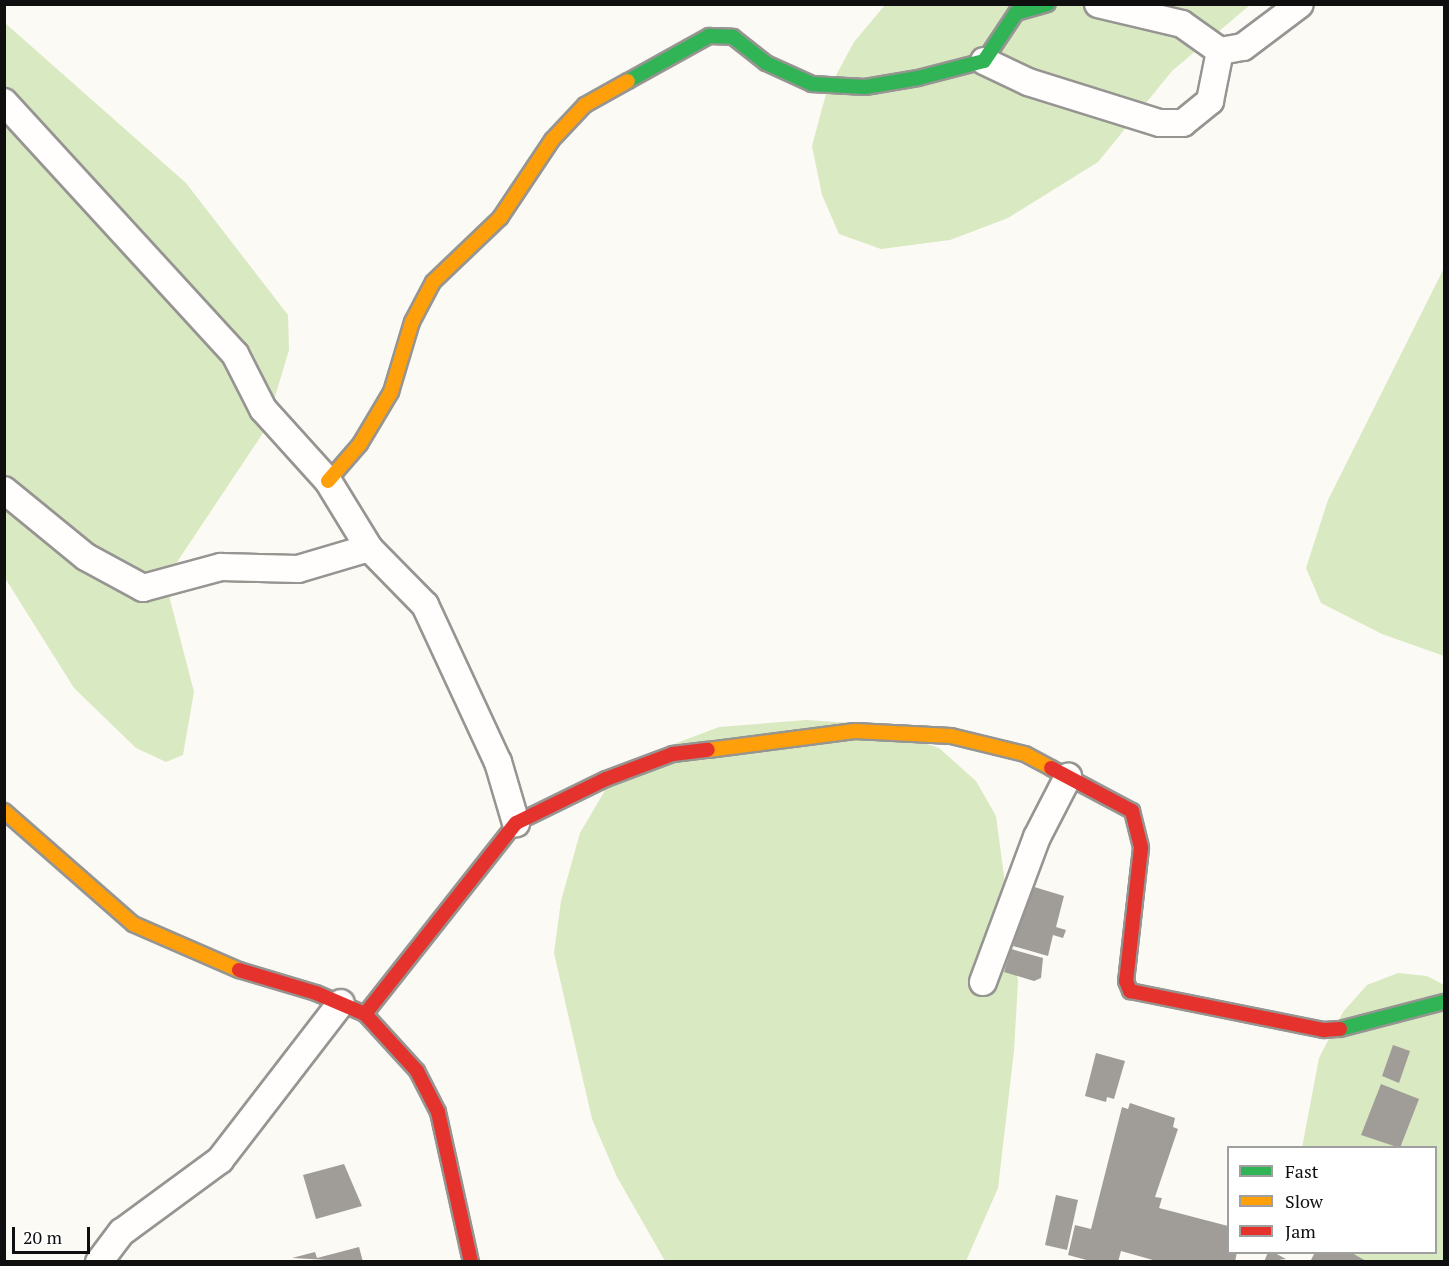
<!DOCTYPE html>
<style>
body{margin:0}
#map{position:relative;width:1449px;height:1266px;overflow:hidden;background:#fcfaf4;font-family:"PT Serif",serif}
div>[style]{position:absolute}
.forest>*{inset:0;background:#d9e9c2}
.building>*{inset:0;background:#a09d99}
.roads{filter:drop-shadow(2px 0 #969592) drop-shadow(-2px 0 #969592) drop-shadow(0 2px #969592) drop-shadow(0 -2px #969592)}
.street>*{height:26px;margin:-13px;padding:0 13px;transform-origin:13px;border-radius:13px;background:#fffefd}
.fast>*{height:14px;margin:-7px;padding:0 7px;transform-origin:7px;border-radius:7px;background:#30b455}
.slow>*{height:14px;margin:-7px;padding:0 7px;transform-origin:7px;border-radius:7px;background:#ff9f0a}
.jam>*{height:14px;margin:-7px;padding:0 7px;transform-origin:7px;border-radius:7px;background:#e5322d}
span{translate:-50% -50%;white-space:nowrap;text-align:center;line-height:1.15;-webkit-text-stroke:6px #fff;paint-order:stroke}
.frame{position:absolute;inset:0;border:6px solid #0f0f0f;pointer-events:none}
.legend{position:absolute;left:1227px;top:1146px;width:210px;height:108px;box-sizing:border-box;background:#fff;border:2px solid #9f9f9f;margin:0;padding:8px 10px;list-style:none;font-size:18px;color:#0f0f0f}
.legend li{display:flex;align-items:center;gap:12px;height:30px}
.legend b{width:30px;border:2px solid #9f9f9f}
.scale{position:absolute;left:12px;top:1227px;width:78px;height:27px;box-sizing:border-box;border:3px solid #0f0f0f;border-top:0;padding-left:8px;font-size:18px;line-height:21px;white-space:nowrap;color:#0f0f0f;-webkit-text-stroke:4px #fff;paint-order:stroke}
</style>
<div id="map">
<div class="forest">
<div style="clip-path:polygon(885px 5px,1250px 5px,1172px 71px,1098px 162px,1008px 218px,950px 240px,881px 249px,839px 234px,822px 195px,812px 146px,826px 94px,854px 42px)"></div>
<div style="clip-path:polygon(5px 23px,186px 183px,288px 315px,289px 350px,265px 430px,165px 580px,194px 692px,183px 755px,166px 762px,136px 748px,74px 688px,5px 578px)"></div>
<div style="clip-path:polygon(1444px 268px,1444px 656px,1382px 634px,1321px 603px,1306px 568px,1328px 500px)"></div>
<div style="clip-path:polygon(806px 720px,867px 724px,939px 748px,976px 781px,996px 816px,1018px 981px,1014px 1051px,998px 1188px,966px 1261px,665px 1261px,617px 1177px,592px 1119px,554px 953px,561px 901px,580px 833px,607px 787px,632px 760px,719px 727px)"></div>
<div style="clip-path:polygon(1398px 973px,1427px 976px,1444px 985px,1444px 1261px,1343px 1261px,1336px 1253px,1436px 1252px,1436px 1148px,1302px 1148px,1319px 1058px,1343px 1012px,1367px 985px)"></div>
</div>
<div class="building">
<div style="clip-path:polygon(1031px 886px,1064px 896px,1056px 927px,1066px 930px,1063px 938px,1053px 935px,1048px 956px,1013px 946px)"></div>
<div style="clip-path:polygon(1011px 949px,1043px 958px,1041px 978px,1034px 981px,1004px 972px)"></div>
<div style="clip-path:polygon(1393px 1045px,1410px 1051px,1399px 1083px,1382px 1076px)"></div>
<div style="clip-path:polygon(1096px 1053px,1125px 1061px,1114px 1099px,1107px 1097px,1106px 1102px,1085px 1096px)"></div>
<div style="clip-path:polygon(1381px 1084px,1419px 1099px,1400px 1148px,1361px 1135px)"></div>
<div style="clip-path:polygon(1130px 1103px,1175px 1118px,1173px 1127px,1178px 1129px,1155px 1197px,1162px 1198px,1159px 1208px,1228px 1226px,1228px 1252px,1237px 1252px,1235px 1262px,1160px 1262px,1121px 1251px,1118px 1262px,1094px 1262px,1068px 1255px,1075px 1225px,1091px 1229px,1122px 1107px,1128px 1109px)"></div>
<div style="clip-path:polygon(344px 1164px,362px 1206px,316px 1219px,303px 1175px)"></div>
<div style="clip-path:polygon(1056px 1195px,1078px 1200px,1067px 1250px,1045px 1245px)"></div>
<div style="clip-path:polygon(359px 1247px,363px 1262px,292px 1258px,315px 1252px,317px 1258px)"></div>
<div style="clip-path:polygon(1268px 1252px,1273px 1252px,1286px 1259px,1264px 1262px)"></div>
<div style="clip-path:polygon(1315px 1252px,1350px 1252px,1368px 1262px,1310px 1262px)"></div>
</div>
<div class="roads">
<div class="street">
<div style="left:1098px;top:4px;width:86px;rotate:13.4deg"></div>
<div style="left:1182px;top:24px;width:47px;rotate:35.4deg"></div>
<div style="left:1220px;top:51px;width:23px;rotate:-10deg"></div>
<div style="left:1243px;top:47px;width:71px;rotate:-37deg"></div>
<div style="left:984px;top:61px;width:49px;rotate:25.5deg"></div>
<div style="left:1028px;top:82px;width:138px;rotate:17.3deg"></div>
<div style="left:1160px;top:123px;width:23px"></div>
<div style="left:1183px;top:123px;width:35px;rotate:-39deg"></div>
<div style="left:1210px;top:101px;width:51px;rotate:-78.7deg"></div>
<div style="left:4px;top:102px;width:342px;rotate:47.5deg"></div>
<div style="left:235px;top:354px;width:62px;rotate:63deg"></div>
<div style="left:263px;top:409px;width:97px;rotate:47.9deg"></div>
<div style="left:328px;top:481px;width:79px;rotate:58.5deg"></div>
<div style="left:369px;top:548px;width:80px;rotate:45.5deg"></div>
<div style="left:425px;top:605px;width:173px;rotate:65.1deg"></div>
<div style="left:498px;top:762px;width:64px;rotate:73.6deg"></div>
<div style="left:4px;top:490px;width:106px;rotate:39.3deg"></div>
<div style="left:86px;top:557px;width:65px;rotate:28.5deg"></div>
<div style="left:143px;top:588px;width:81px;rotate:-15.1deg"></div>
<div style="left:221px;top:567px;width:77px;rotate:1.5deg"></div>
<div style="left:298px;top:569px;width:74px;rotate:-16.5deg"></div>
<div style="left:983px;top:982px;width:155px;rotate:-69.6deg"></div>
<div style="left:1037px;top:837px;width:68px;rotate:-62.7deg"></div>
<div style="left:99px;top:1262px;width:38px;rotate:-53deg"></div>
<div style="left:122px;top:1232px;width:122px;rotate:-36.3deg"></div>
<div style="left:220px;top:1160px;width:198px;rotate:-52.4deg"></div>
</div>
<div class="fast">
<div style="left:628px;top:81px;width:93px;rotate:-29.1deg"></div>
<div style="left:709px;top:36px;width:24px;rotate:2deg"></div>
<div style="left:733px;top:37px;width:42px;rotate:38.2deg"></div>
<div style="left:766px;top:63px;width:51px;rotate:24.5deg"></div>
<div style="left:812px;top:84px;width:53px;rotate:3.2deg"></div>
<div style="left:865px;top:87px;width:54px;rotate:-9.6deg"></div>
<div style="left:918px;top:78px;width:68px;rotate:-14.4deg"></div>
<div style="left:984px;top:61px;width:58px;rotate:-56.3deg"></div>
<div style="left:1016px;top:13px;width:33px;rotate:-16deg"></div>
<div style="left:1340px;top:1029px;width:107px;rotate:-14.6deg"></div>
</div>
<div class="slow">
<div style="left:328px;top:481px;width:49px;rotate:-49.1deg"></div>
<div style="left:360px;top:444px;width:61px;rotate:-59.2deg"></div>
<div style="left:391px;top:392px;width:73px;rotate:-73.3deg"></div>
<div style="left:412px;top:322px;width:45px;rotate:-62.3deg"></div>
<div style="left:433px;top:282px;width:93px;rotate:-43.7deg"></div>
<div style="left:500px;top:218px;width:94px;rotate:-56.3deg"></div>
<div style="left:552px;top:140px;width:48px;rotate:-46.7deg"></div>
<div style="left:585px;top:105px;width:49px;rotate:-29.2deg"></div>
<div style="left:708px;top:750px;width:148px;rotate:-7.4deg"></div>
<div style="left:855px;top:731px;width:96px;rotate:3deg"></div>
<div style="left:951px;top:736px;width:76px;rotate:13.7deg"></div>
<div style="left:1025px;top:754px;width:30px;rotate:28deg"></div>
<div style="left:4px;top:811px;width:171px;rotate:41.2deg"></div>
<div style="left:133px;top:924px;width:116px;rotate:23.5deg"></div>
</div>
<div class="jam">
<div style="left:1051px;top:768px;width:92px;rotate:28deg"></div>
<div style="left:1132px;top:811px;width:38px;rotate:76deg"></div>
<div style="left:1141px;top:848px;width:134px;rotate:96.4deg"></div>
<div style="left:1126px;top:981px;width:11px;rotate:68deg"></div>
<div style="left:1130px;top:991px;width:198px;rotate:11.4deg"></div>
<div style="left:1324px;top:1030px;width:16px;rotate:-4deg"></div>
<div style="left:239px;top:970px;width:80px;rotate:16.6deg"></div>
<div style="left:316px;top:993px;width:53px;rotate:23.2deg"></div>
<div style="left:365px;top:1014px;width:77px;rotate:47.6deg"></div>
<div style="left:417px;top:1071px;width:46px;rotate:62.9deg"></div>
<div style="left:438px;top:1112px;width:154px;rotate:77.6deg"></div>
<div style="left:365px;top:1014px;width:243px;rotate:-51.7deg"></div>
<div style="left:516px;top:823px;width:100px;rotate:-26.1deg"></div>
<div style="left:606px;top:779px;width:72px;rotate:-20.5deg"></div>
<div style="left:673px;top:754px;width:35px;rotate:-7deg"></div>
</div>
</div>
<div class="frame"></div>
<ul class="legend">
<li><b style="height:8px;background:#30b455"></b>Fast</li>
<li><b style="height:8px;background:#ff9f0a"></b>Slow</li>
<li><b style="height:8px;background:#e5322d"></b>Jam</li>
</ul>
<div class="scale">20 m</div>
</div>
